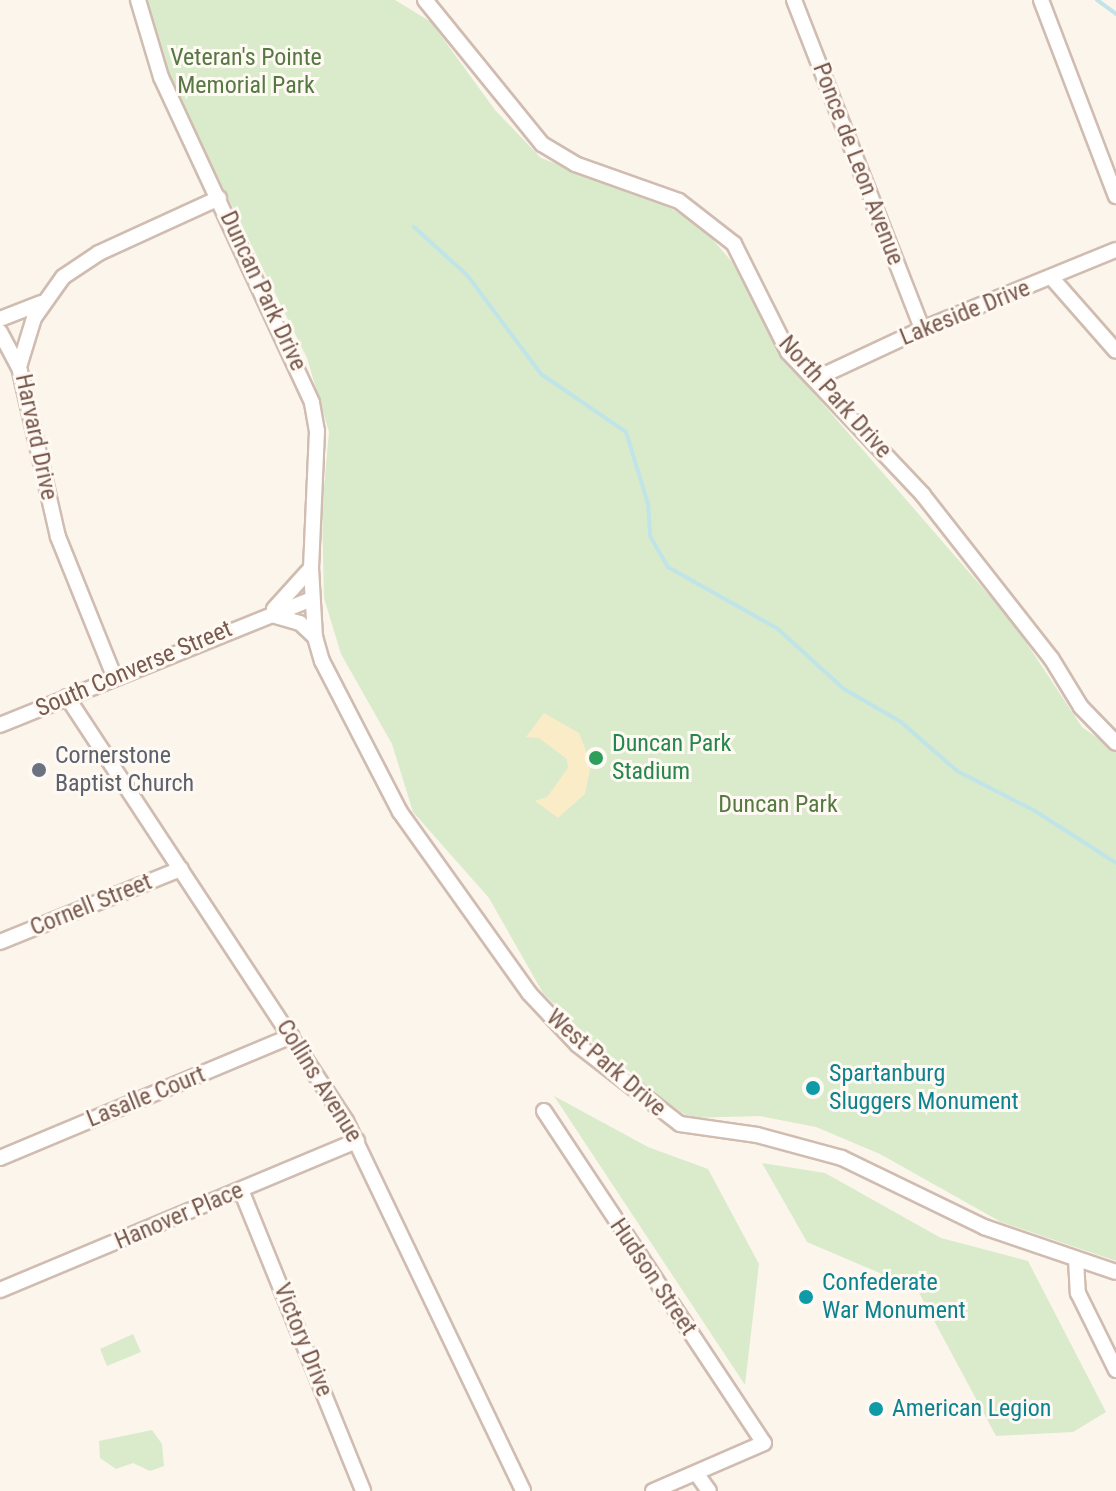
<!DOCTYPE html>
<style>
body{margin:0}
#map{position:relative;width:1116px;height:1491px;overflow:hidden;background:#fcf5ec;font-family:"Roboto Condensed",sans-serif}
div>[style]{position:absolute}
.green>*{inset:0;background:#d9ebca}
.sand>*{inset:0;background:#fbecc8}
.stream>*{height:4px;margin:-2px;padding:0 2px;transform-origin:2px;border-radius:2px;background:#c0e4e7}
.roads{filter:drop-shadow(2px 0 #d0bcb0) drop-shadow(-2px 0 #d0bcb0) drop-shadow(0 2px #d0bcb0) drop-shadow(0 -2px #d0bcb0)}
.minor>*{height:14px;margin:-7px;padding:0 7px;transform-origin:7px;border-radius:7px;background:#fff}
.dots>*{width:22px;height:22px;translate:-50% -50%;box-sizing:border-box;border:4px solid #fff9f3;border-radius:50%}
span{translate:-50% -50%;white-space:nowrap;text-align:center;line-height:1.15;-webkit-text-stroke:6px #fff9f3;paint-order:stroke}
.park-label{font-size:24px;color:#567843}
.street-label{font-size:24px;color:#795a4e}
.leisure-label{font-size:24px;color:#27864d}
.left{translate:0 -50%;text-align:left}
.worship-label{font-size:24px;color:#5b616d}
.culture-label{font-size:24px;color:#0d838f}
</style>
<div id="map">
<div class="green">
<div style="clip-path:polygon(147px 0,395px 0,431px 22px,495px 110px,541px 158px,667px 206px,703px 228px,732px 262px,784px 359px,1014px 624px,1082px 727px,1116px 751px,1116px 1261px,1001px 1222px,880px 1154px,816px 1127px,760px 1116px,690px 1118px,623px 1072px,543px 993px,489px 898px,413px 812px,392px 744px,341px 654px,324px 598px,322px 509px,329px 432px,307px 358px,167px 74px)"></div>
<div style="clip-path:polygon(554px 1096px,648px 1147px,708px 1169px,759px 1264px,745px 1385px)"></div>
<div style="clip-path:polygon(762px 1163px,825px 1173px,941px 1238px,1028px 1261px,1106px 1412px,1073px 1432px,996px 1436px,917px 1289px,807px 1242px)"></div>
<div style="clip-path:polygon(133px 1334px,141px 1352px,107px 1366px,100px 1349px)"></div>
<div style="clip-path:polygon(152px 1430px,162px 1444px,164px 1466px,150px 1471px,133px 1463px,116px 1469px,100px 1458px,99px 1441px)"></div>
</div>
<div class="sand">
<div style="clip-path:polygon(544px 713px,579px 733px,591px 764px,585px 794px,558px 818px,535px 801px,547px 797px,568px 768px,567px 759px,539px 738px,526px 737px)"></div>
</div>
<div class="stream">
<div style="left:1097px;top:0;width:24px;rotate:36deg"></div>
<div style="left:414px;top:227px;width:72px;rotate:42.2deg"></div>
<div style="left:467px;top:275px;width:124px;rotate:53.2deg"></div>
<div style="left:541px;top:374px;width:103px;rotate:34.3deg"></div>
<div style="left:626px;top:432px;width:75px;rotate:73deg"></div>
<div style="left:648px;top:504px;width:32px;rotate:86deg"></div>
<div style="left:650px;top:536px;width:36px;rotate:60deg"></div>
<div style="left:668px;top:567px;width:126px;rotate:29.4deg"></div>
<div style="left:778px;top:629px;width:89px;rotate:42.3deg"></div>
<div style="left:844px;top:689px;width:66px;rotate:30.1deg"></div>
<div style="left:901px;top:722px;width:74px;rotate:41.2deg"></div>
<div style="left:957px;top:771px;width:88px;rotate:27.1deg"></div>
<div style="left:1035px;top:811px;width:96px;rotate:32.7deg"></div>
</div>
<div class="roads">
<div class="minor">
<div style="left:138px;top:0;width:80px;rotate:73.4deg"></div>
<div style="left:161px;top:77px;width:359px;rotate:65.1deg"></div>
<div style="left:312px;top:403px;width:28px;rotate:80deg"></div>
<div style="left:317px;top:431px;width:137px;rotate:92.5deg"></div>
<div style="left:311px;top:568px;width:69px;rotate:86.7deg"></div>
<div style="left:315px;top:637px;width:25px;rotate:74deg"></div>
<div style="left:322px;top:661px;width:170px;rotate:62.7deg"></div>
<div style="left:400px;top:812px;width:222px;rotate:54.5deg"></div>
<div style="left:529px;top:993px;width:71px;rotate:46.7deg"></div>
<div style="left:578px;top:1045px;width:129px;rotate:37.8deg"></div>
<div style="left:680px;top:1124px;width:78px;rotate:8.1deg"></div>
<div style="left:757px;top:1135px;width:88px;rotate:15.1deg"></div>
<div style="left:842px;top:1158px;width:158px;rotate:25.9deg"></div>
<div style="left:984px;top:1227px;width:139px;rotate:18.8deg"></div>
<div style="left:425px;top:0;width:186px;rotate:50.9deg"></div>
<div style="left:542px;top:144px;width:39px;rotate:31deg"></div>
<div style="left:575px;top:164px;width:110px;rotate:19.6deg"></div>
<div style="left:679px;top:201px;width:70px;rotate:38deg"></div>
<div style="left:734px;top:244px;width:121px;rotate:63.4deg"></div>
<div style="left:788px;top:352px;width:197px;rotate:46.6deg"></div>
<div style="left:923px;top:495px;width:207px;rotate:51.9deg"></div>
<div style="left:1051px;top:658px;width:57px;rotate:58.5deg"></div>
<div style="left:1081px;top:707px;width:50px;rotate:45.8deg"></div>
<div style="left:794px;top:0;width:353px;rotate:68.7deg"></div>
<div style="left:1041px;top:0;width:210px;rotate:69.1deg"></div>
<div style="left:1051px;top:277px;width:98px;rotate:48.7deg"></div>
<div style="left:0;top:319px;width:44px;rotate:-21.3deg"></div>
<div style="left:0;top:332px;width:40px;rotate:62deg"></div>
<div style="left:815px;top:379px;width:118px;rotate:-25deg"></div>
<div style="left:922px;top:329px;width:209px;rotate:-22.2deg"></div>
<div style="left:274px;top:609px;width:55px;rotate:-47.9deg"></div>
<div style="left:272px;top:615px;width:29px;rotate:16deg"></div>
<div style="left:300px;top:623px;width:21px;rotate:43deg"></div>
<div style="left:114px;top:676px;width:150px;rotate:-111.9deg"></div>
<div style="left:58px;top:537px;width:174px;rotate:-102.9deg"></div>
<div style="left:19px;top:367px;width:51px;rotate:-73deg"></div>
<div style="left:34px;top:318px;width:50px;rotate:-54.7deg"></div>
<div style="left:63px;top:277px;width:43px;rotate:-33.7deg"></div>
<div style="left:99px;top:253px;width:132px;rotate:-24.6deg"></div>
<div style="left:67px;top:697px;width:508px;rotate:56.65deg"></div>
<div style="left:346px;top:1121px;width:410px;rotate:64.4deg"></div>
<div style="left:0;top:725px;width:336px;rotate:-22deg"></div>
<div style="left:0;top:942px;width:195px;rotate:-22deg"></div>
<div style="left:544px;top:1111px;width:398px;rotate:56.5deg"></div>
<div style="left:764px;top:1443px;width:121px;rotate:156.6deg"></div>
<div style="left:0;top:1158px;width:316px;rotate:-22.7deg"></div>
<div style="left:241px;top:1190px;width:325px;rotate:67.9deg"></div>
<div style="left:1076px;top:1259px;width:34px;rotate:87deg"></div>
<div style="left:1078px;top:1293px;width:86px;rotate:63.7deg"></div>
<div style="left:0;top:1290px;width:387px;rotate:-22.7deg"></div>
<div style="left:696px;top:1473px;width:22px;rotate:54deg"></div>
</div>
</div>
<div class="dots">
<div style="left:596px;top:758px;background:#2e9e5b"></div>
<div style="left:39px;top:770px;background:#6b7280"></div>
<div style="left:813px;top:1088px;background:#0f9aa8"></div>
<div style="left:806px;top:1297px;background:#0f9aa8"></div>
<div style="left:876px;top:1409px;background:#0f9aa8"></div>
</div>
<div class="park-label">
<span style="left:246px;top:72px">Veteran's Pointe<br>Memorial Park</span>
<span style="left:778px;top:805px">Duncan Park</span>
</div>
<div class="street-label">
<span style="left:858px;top:164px;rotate:69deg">Ponce de Leon Avenue</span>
<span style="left:263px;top:291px;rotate:65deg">Duncan Park Drive</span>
<span style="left:965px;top:313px;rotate:-22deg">Lakeside Drive</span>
<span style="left:835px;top:397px;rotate:48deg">North Park Drive</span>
<span style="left:36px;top:437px;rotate:78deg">Harvard Drive</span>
<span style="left:134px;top:669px;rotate:-23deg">South Converse Street</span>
<span style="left:91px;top:905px;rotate:-22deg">Cornell Street</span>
<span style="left:606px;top:1063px;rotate:41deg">West Park Drive</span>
<span style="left:319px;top:1081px;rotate:58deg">Collins Avenue</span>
<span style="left:146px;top:1097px;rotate:-22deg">Lasalle Court</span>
<span style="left:179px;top:1216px;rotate:-23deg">Hanover Place</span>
<span style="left:653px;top:1277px;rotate:56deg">Hudson Street</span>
<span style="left:303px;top:1340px;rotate:68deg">Victory Drive</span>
</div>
<div class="leisure-label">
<span class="left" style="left:612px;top:758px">Duncan Park<br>Stadium</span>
</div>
<div class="worship-label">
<span class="left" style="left:55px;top:770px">Cornerstone<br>Baptist Church</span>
</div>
<div class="culture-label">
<span class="left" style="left:829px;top:1088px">Spartanburg<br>Sluggers Monument</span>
<span class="left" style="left:822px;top:1297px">Confederate<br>War Monument</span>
<span class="left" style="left:892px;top:1409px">American Legion</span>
</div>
</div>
